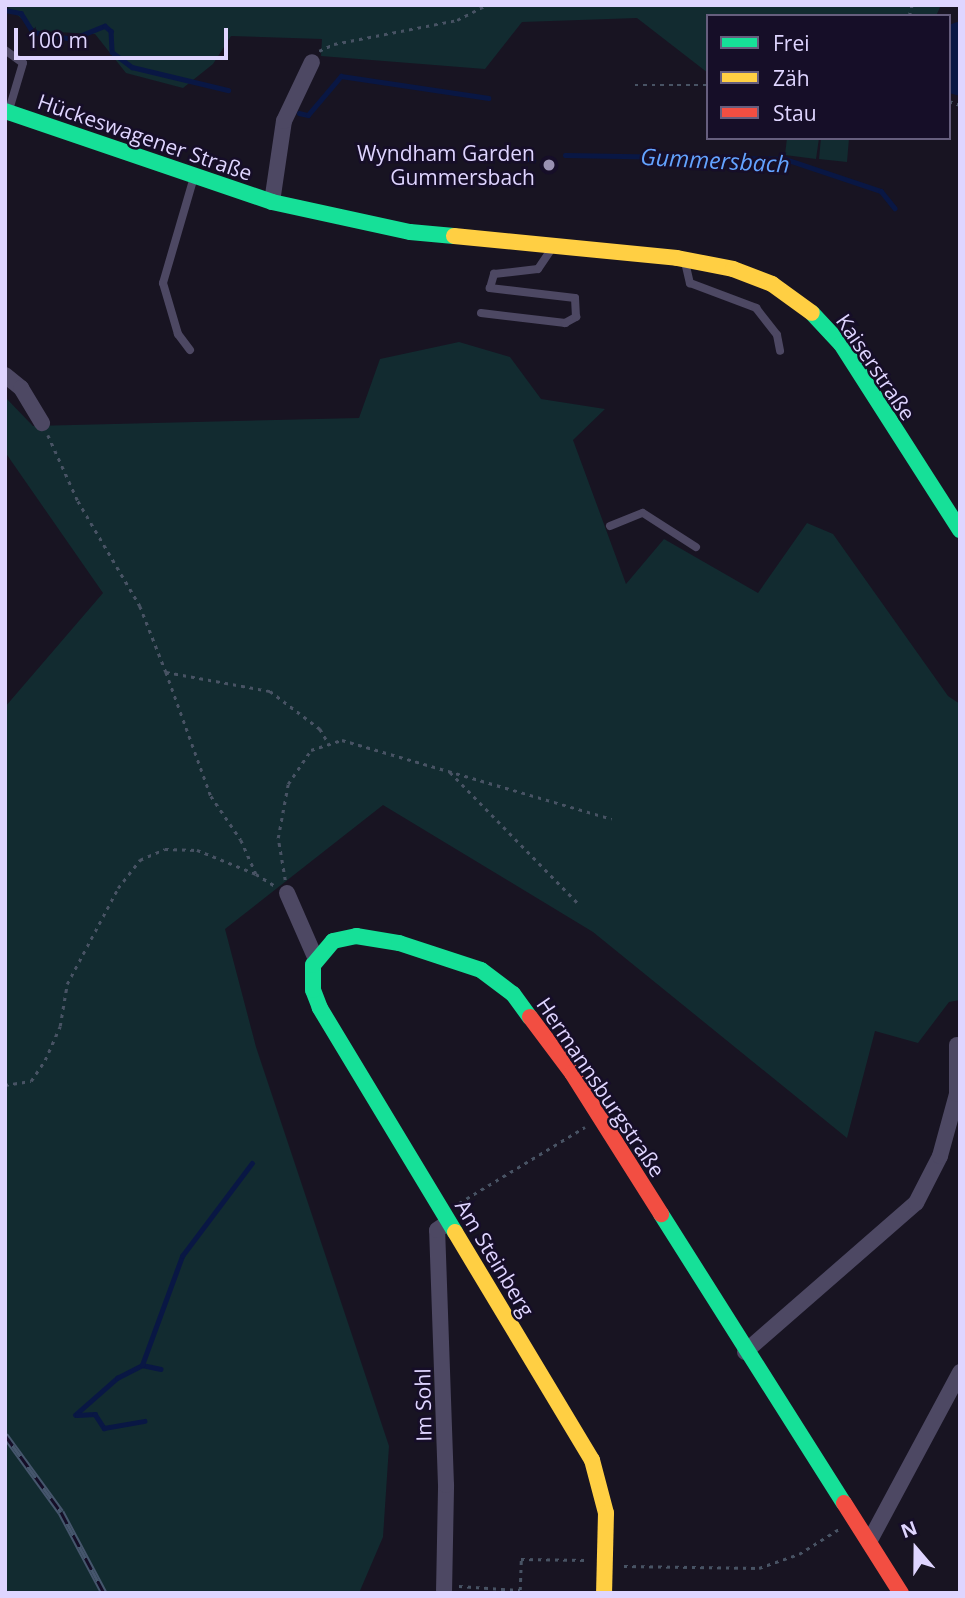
<!DOCTYPE html>
<meta charset="utf-8">
<style>
body{margin:0}
#map{position:relative;width:965px;height:1598px;overflow:hidden;background:#181422;font-family:"Open Sans",sans-serif}
div>[style]{position:absolute}
.green>*{inset:0;background:#122b30}
.water>*{inset:0;background:#091744}
.stream>*{height:4.5px;margin:-2.25px;padding:0 2.25px;transform-origin:2.25px;border-radius:2.25px;background:#091744}
.path>*{height:2.5px;margin-top:-1.25px;transform-origin:0;background:repeating-linear-gradient(90deg,#485364 0 3.5px,transparent 0 8.5px)}
.lane>*{height:8px;margin:-4px;padding:0 4px;transform-origin:4px;border-radius:4px;background:#4d4863}
.street>*{height:16px;margin:-8px;padding:0 8px;transform-origin:8px;border-radius:8px;background:#4d4863}
.fast>*{height:16px;margin:-8px;padding:0 8px;transform-origin:8px;border-radius:8px;background:#16e098}
.slow>*{height:16px;margin:-8px;padding:0 8px;transform-origin:8px;border-radius:8px;background:#ffcf43}
.jam>*{height:16px;margin:-8px;padding:0 8px;transform-origin:8px;border-radius:8px;background:#f24e42}
.rail>*{height:7px;margin-top:-3.5px;transform-origin:0;background:repeating-linear-gradient(90deg,#160e28 0 13px,#46566d 0 26px);box-sizing:border-box;border-block:2px solid #46566d}
.dots>*{width:19px;height:19px;translate:-50% -50%;box-sizing:border-box;border:4px solid #160e28;border-radius:50%}
span{translate:-50% -50%;white-space:nowrap;text-align:center;line-height:1.15;-webkit-text-stroke:5px #160e28;paint-order:stroke}
.street-label{font-size:21px;color:#dfd5ff}
.poi-label{font-size:21px;color:#dfd5ff}
.right{translate:-100% -50%;text-align:right}
.water-label{font-size:23px;color:#63a3ff;font-style:italic}
.frame{position:absolute;inset:0;border:7px solid #dfd5ff;pointer-events:none}
.legend{position:absolute;left:706px;top:14px;width:245px;height:126px;box-sizing:border-box;background:#160e28;border:2px solid #665e7e;margin:0;padding:9px 12px;list-style:none;font-size:21px;color:#dfd5ff}
.legend li{display:flex;align-items:center;gap:14px;height:35px}
.legend b{width:35px;border:2px solid #665e7e}
.north{position:absolute;left:881px;top:1514px;width:70px;height:70px;-webkit-text-stroke:5px #160e28;paint-order:stroke;rotate:340deg;font-size:19px;font-weight:700;line-height:28px;text-align:center;color:#dfd5ff}
.north::after{content:'';display:block;margin:auto;width:24px;height:32px;background:#dfd5ff;clip-path:polygon(50% 0,100% 100%,50% 72%,0 100%)}
.scale{position:absolute;left:14px;top:28px;width:214px;height:32px;box-sizing:border-box;border:4px solid #dfd5ff;border-top:0;padding-left:9px;font-size:21px;line-height:24px;white-space:nowrap;color:#dfd5ff;-webkit-text-stroke:5px #160e28;paint-order:stroke}
</style>
<div id="map">
<div class="green">
<div style="clip-path:polygon(5px 5px,326px 6px,941px 5px,936px 16px,708px 16px,708px 73px,637px 18px,522px 22px,485px 69px,321px 56px,322px 39px,231px 36px,213px 64px,183px 88px,126px 73px,95px 34px,37px 31px)"></div>
<div style="clip-path:polygon(787px 138px,819px 138px,816px 159px,785px 155px)"></div>
<div style="clip-path:polygon(821px 138px,849px 138px,847px 162px,819px 159px)"></div>
<div style="clip-path:polygon(459px 342px,510px 357px,541px 399px,605px 409px,573px 440px,626px 584px,664px 539px,758px 593px,807px 523px,833px 534px,948px 696px,960px 704px,960px 1000px,949px 1002px,918px 1043px,875px 1031px,847px 1138px,593px 932px,383px 805px,225px 929px,256px 1047px,389px 1446px,383px 1537px,359px 1593px,5px 1593px,5px 707px,103px 593px,5px 452px,5px 397px,33px 426px,359px 418px,380px 359px)"></div>
</div>
<div class="water">
<div style="clip-path:polygon(957px 22px,960px 23px,960px 96px,949px 93px,949px 25px)"></div>
</div>
<div class="stream">
<div style="left:5px;top:10px;width:16px;rotate:11deg"></div>
<div style="left:21px;top:13px;width:22px;rotate:58deg"></div>
<div style="left:33px;top:32px;width:40px;rotate:10deg"></div>
<div style="left:72px;top:39px;width:35px;rotate:-22deg"></div>
<div style="left:105px;top:26px;width:8px;rotate:40deg"></div>
<div style="left:111px;top:31px;width:21px;rotate:87deg"></div>
<div style="left:112px;top:52px;width:25px;rotate:37deg"></div>
<div style="left:132px;top:67px;width:99px;rotate:13.5deg"></div>
<div style="left:299px;top:113px;width:9px;rotate:13deg"></div>
<div style="left:308px;top:115px;width:51px;rotate:-49.8deg"></div>
<div style="left:341px;top:76px;width:149px;rotate:8.5deg"></div>
<div style="left:514px;top:155px;width:20px;rotate:15deg"></div>
<div style="left:565px;top:155px;width:220px;rotate:1deg"></div>
<div style="left:785px;top:159px;width:101px;rotate:18.4deg"></div>
<div style="left:881px;top:191px;width:22px;rotate:51deg"></div>
<div style="left:142px;top:1365px;width:19px;rotate:12deg"></div>
<div style="left:75px;top:1415px;width:56px;rotate:-41.4deg"></div>
<div style="left:117px;top:1378px;width:28px;rotate:-27deg"></div>
<div style="left:142px;top:1365px;width:116px;rotate:-69.8deg"></div>
<div style="left:182px;top:1256px;width:116px;rotate:-53deg"></div>
<div style="left:77px;top:1415px;width:18px;rotate:-3deg"></div>
<div style="left:95px;top:1414px;width:17px;rotate:57deg"></div>
<div style="left:104px;top:1428px;width:41px;rotate:-9.9deg"></div>
</div>
<div class="path">
<div style="left:909px;top:16px;width:11px;rotate:-75deg"></div>
<div style="left:319px;top:51px;width:17px;rotate:-25deg"></div>
<div style="left:334px;top:44px;width:125px;rotate:-11deg"></div>
<div style="left:457px;top:20px;width:33px;rotate:-27deg"></div>
<div style="left:635px;top:85px;width:73px"></div>
<div style="left:949px;top:101px;width:12px;rotate:20deg"></div>
<div style="left:48px;top:435px;width:72px;rotate:65.6deg"></div>
<div style="left:78px;top:501px;width:122px;rotate:59.4deg"></div>
<div style="left:140px;top:606px;width:71px;rotate:68.5deg"></div>
<div style="left:166px;top:672px;width:106px;rotate:10.4deg"></div>
<div style="left:270px;top:691px;width:63px;rotate:37.2deg"></div>
<div style="left:320px;top:729px;width:17px;rotate:59deg"></div>
<div style="left:166px;top:672px;width:132px;rotate:70.1deg"></div>
<div style="left:211px;top:796px;width:53px;rotate:55.7deg"></div>
<div style="left:241px;top:840px;width:37px;rotate:66deg"></div>
<div style="left:256px;top:874px;width:22px;rotate:32deg"></div>
<div style="left:450px;top:772px;width:185px;rotate:45.7deg"></div>
<div style="left:285px;top:880px;width:43px;rotate:-99.5deg"></div>
<div style="left:278px;top:838px;width:55px;rotate:-79.5deg"></div>
<div style="left:288px;top:784px;width:41px;rotate:-55.9deg"></div>
<div style="left:311px;top:750px;width:33px;rotate:-18deg"></div>
<div style="left:342px;top:740px;width:281px;rotate:16.3deg"></div>
<div style="left:5px;top:1085px;width:26px;rotate:-9deg"></div>
<div style="left:31px;top:1081px;width:25px;rotate:-56deg"></div>
<div style="left:45px;top:1060px;width:37px;rotate:-66deg"></div>
<div style="left:60px;top:1026px;width:43px;rotate:-80.5deg"></div>
<div style="left:67px;top:984px;width:109px;rotate:-62deg"></div>
<div style="left:118px;top:888px;width:36px;rotate:-52deg"></div>
<div style="left:140px;top:860px;width:27px;rotate:-24deg"></div>
<div style="left:165px;top:849px;width:32px;rotate:2deg"></div>
<div style="left:197px;top:850px;width:64px;rotate:22.1deg"></div>
<div style="left:459px;top:1203px;width:147px;rotate:-31.1deg"></div>
<div style="left:624px;top:1566px;width:135px;rotate:0.8deg"></div>
<div style="left:759px;top:1568px;width:42px;rotate:-19.3deg"></div>
<div style="left:799px;top:1554px;width:47px;rotate:-32deg"></div>
<div style="left:459px;top:1586px;width:61px;rotate:3.8deg"></div>
<div style="left:520px;top:1590px;width:31px;rotate:-88deg"></div>
<div style="left:521px;top:1559px;width:65px;rotate:0.9deg"></div>
</div>
<div class="lane">
<div style="left:5px;top:50px;width:22px;rotate:36deg"></div>
<div style="left:23px;top:63px;width:49px;rotate:106.6deg"></div>
<div style="left:685px;top:262px;width:22px;rotate:77deg"></div>
<div style="left:690px;top:283px;width:71px;rotate:20.7deg"></div>
<div style="left:756px;top:308px;width:34px;rotate:52deg"></div>
<div style="left:777px;top:335px;width:16px;rotate:79deg"></div>
<div style="left:481px;top:313px;width:85px;rotate:6.8deg"></div>
<div style="left:565px;top:323px;width:13px;rotate:-29deg"></div>
<div style="left:576px;top:317px;width:19px;rotate:-93deg"></div>
<div style="left:575px;top:298px;width:86px;rotate:-173.3deg"></div>
<div style="left:490px;top:288px;width:15px;rotate:-74deg"></div>
<div style="left:494px;top:274px;width:44px;rotate:-6.5deg"></div>
<div style="left:538px;top:269px;width:25px;rotate:-56deg"></div>
<div style="left:190px;top:350px;width:20px;rotate:-127deg"></div>
<div style="left:178px;top:334px;width:53px;rotate:-106.4deg"></div>
<div style="left:163px;top:283px;width:110px;rotate:-73.7deg"></div>
<div style="left:610px;top:526px;width:35px;rotate:-22deg"></div>
<div style="left:643px;top:513px;width:63px;rotate:32.7deg"></div>
</div>
<div class="street">
<div style="left:272px;top:202px;width:82px;rotate:-81.6deg"></div>
<div style="left:284px;top:121px;width:65px;rotate:-64.6deg"></div>
<div style="left:5px;top:375px;width:21px;rotate:39deg"></div>
<div style="left:21px;top:388px;width:41px;rotate:59deg"></div>
<div style="left:287px;top:893px;width:70px;rotate:66.4deg"></div>
<div style="left:745px;top:1352px;width:227px;rotate:-41.1deg"></div>
<div style="left:916px;top:1203px;width:53px;rotate:-62.9deg"></div>
<div style="left:940px;top:1156px;width:64px;rotate:-74.7deg"></div>
<div style="left:957px;top:1094px;width:49px;rotate:-90deg"></div>
<div style="left:869px;top:1542px;width:193px;rotate:-61.8deg"></div>
<div style="left:444px;top:1593px;width:108px;rotate:-88.9deg"></div>
<div style="left:446px;top:1485px;width:255px;rotate:-92deg"></div>
<div style="left:437px;top:1230px;width:14px;rotate:-34deg"></div>
</div>
<div class="fast">
<div style="left:5px;top:111px;width:282px;rotate:18.8deg"></div>
<div style="left:272px;top:202px;width:141px;rotate:12.3deg"></div>
<div style="left:410px;top:232px;width:44px;rotate:5.2deg"></div>
<div style="left:812px;top:313px;width:42px;rotate:46.9deg"></div>
<div style="left:841px;top:344px;width:221px;rotate:57.4deg"></div>
<div style="left:661px;top:1214px;width:342px;rotate:57.7deg"></div>
<div style="left:455px;top:1232px;width:262px;rotate:-121.1deg"></div>
<div style="left:320px;top:1008px;width:19px;rotate:-111deg"></div>
<div style="left:313px;top:990px;width:25px;rotate:-90deg"></div>
<div style="left:313px;top:965px;width:31px;rotate:-50deg"></div>
<div style="left:333px;top:941px;width:24px;rotate:-12deg"></div>
<div style="left:356px;top:936px;width:44px;rotate:9.2deg"></div>
<div style="left:399px;top:943px;width:86px;rotate:18.2deg"></div>
<div style="left:481px;top:970px;width:40px;rotate:37deg"></div>
<div style="left:513px;top:994px;width:29px;rotate:54deg"></div>
</div>
<div class="slow">
<div style="left:454px;top:236px;width:224px;rotate:5.6deg"></div>
<div style="left:677px;top:258px;width:57px;rotate:11.1deg"></div>
<div style="left:733px;top:269px;width:42px;rotate:21deg"></div>
<div style="left:772px;top:284px;width:49px;rotate:35.9deg"></div>
<div style="left:455px;top:1232px;width:266px;rotate:59deg"></div>
<div style="left:592px;top:1460px;width:55px;rotate:75.2deg"></div>
<div style="left:606px;top:1513px;width:80px;rotate:91.4deg"></div>
</div>
<div class="jam">
<div style="left:530px;top:1017px;width:70px;rotate:53.1deg"></div>
<div style="left:572px;top:1073px;width:167px;rotate:57.7deg"></div>
<div style="left:844px;top:1503px;width:107px;rotate:57.7deg"></div>
</div>
<div class="rail">
<div style="left:5px;top:1435px;width:95px;rotate:54deg"></div>
<div style="left:61px;top:1512px;width:92px;rotate:62deg"></div>
</div>
<div class="dots">
<div style="left:549px;top:165px;background:#9991b2"></div>
</div>
<div class="street-label">
<span style="left:145px;top:137px;rotate:19deg">Hückeswagener Straße</span>
<span style="left:876px;top:367px;rotate:56deg">Kaiserstraße</span>
<span style="left:601px;top:1087px;rotate:56deg">Hermannsburgstraße</span>
<span style="left:495px;top:1258px;rotate:59deg">Am Steinberg</span>
<span style="left:423px;top:1405px;rotate:-91deg">Im Sohl</span>
</div>
<div class="poi-label">
<span class="right" style="left:535px;top:165px">Wyndham Garden<br>Gummersbach</span>
</div>
<div class="water-label">
<span style="left:715px;top:160px;rotate:3deg">Gummersbach</span>
</div>
<div class="frame"></div>
<ul class="legend">
<li><b style="height:9px;background:#16e098"></b>Frei</li>
<li><b style="height:9px;background:#ffcf43"></b>Zäh</li>
<li><b style="height:9px;background:#f24e42"></b>Stau</li>
</ul>
<div class="north">N</div>
<div class="scale">100 m</div>
</div>
